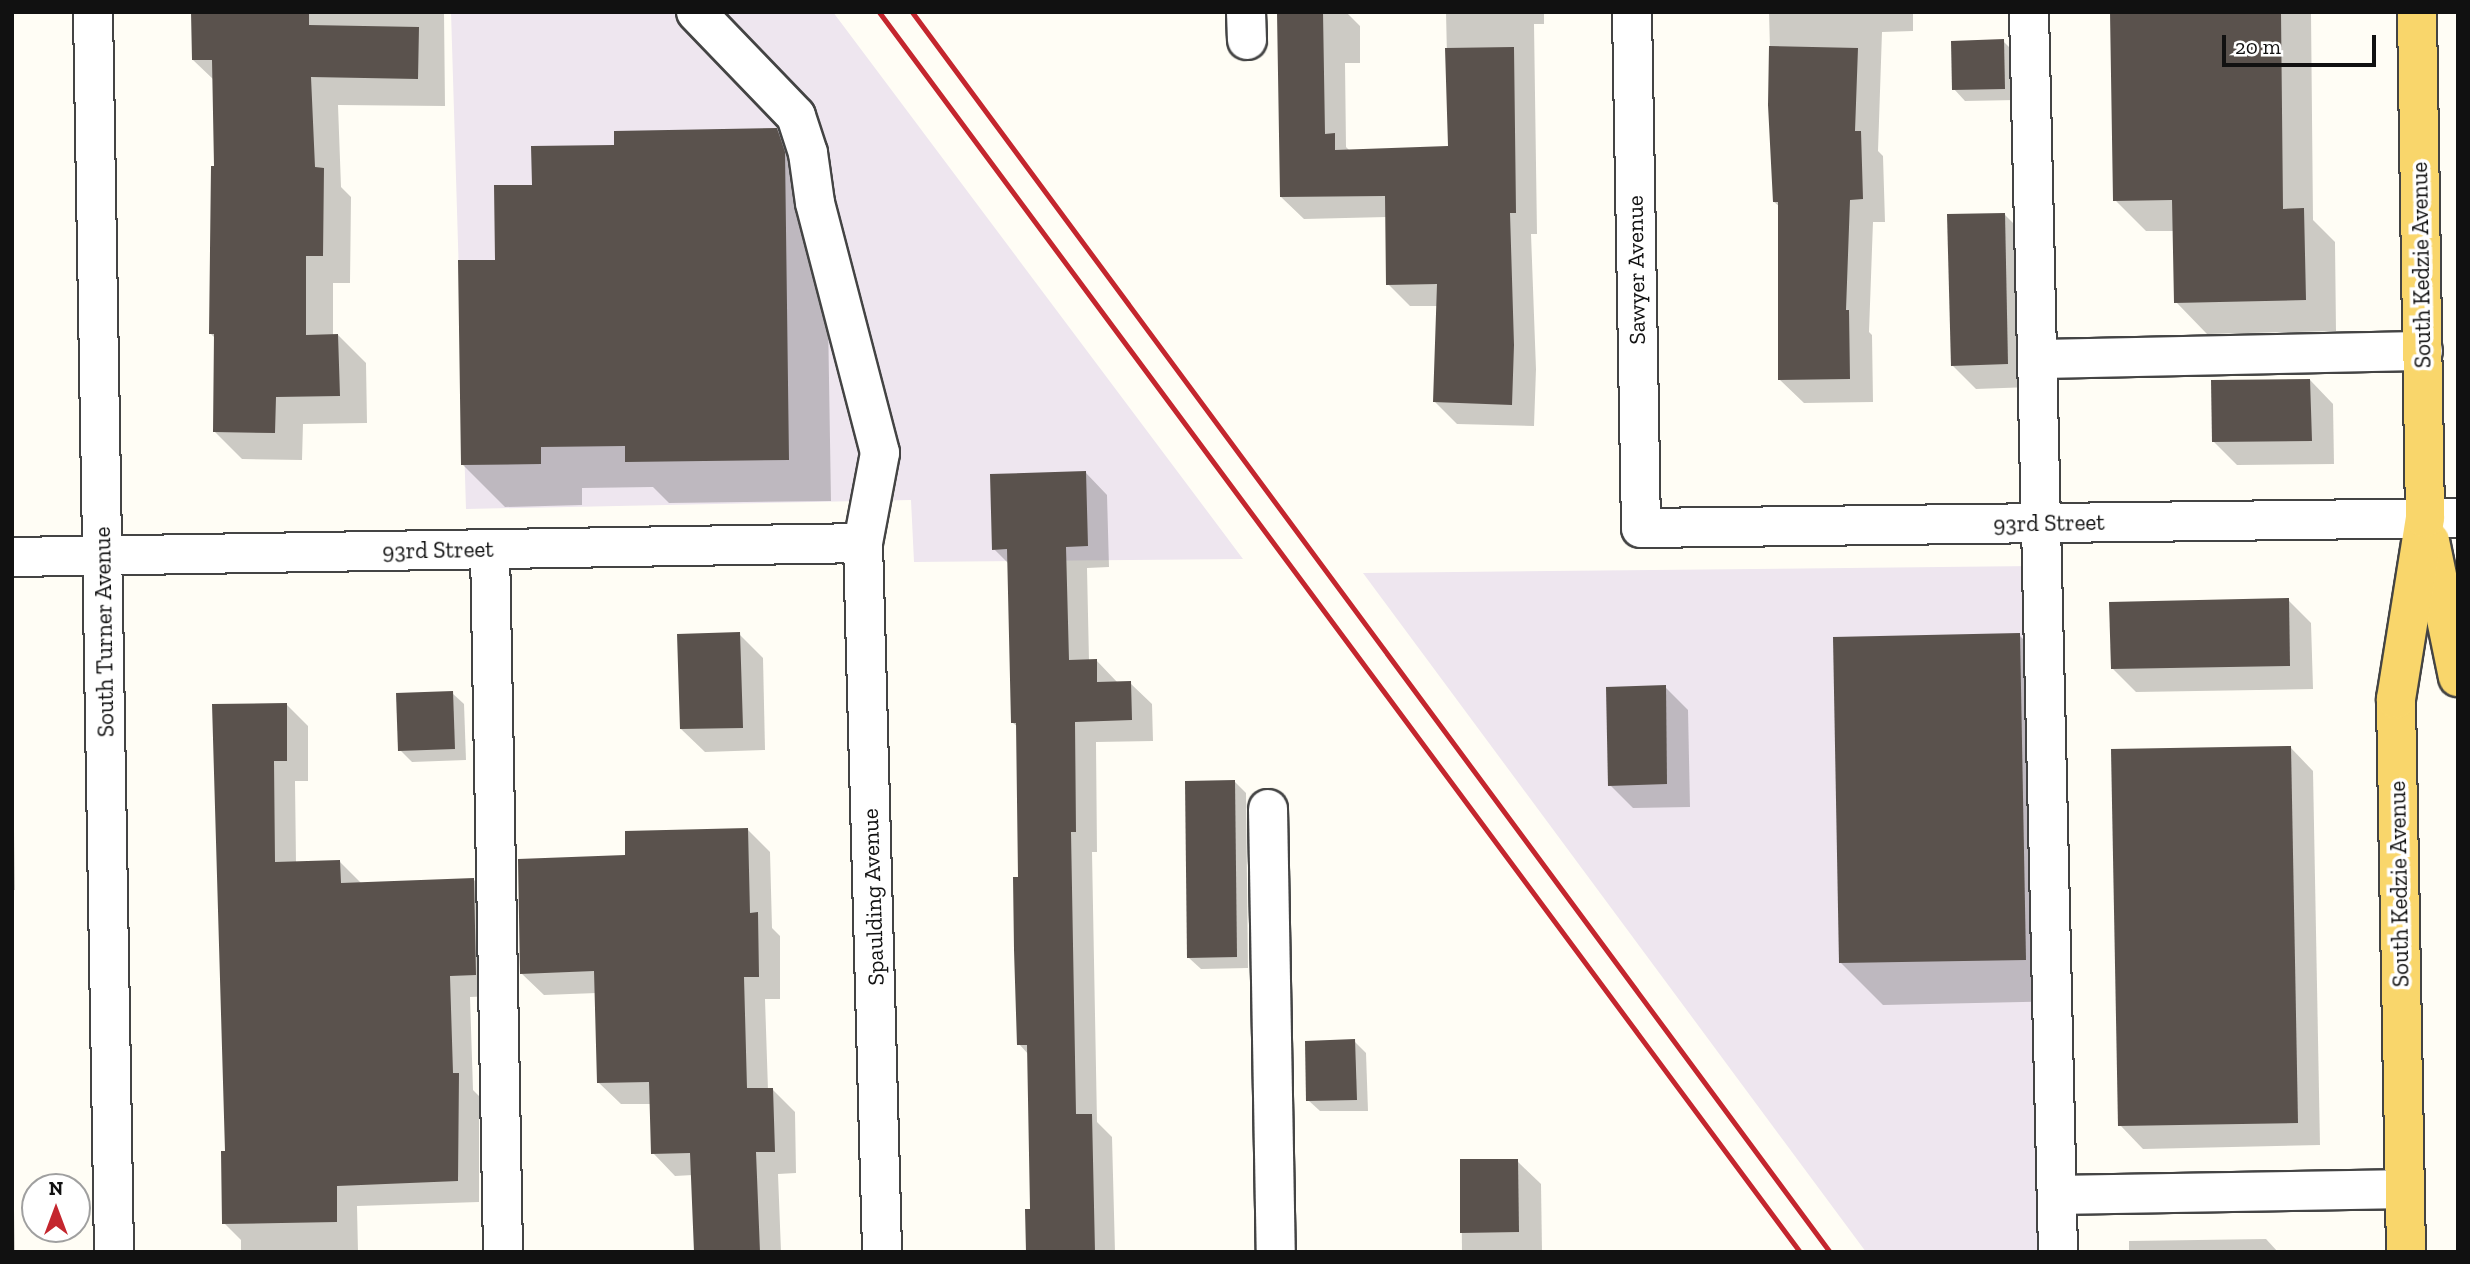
<!DOCTYPE html>
<style>
body{margin:0}
#map{position:relative;width:2470px;height:1264px;overflow:hidden;background:#fffdf5;font-family:"Zilla Slab",serif}
div>[style]{position:absolute}
.industrial>*{inset:0;background:#eee6ef}
.shadow>*{inset:0;background:#0003}
.building>*{inset:0;background:#5a524d}
.roads{filter:drop-shadow(2px 0 #444) drop-shadow(-2px 0 #444) drop-shadow(0 2px #444) drop-shadow(0 -2px #444)}
.minor>*{height:38px;margin:-19px;padding:0 19px;transform-origin:19px;border-radius:19px;background:#fff}
.major>*{height:38px;margin:-19px;padding:0 19px;transform-origin:19px;border-radius:19px;background:#f9d66b}
.rail>*{height:5px;margin:-2.5px;padding:0 2.5px;transform-origin:2.5px;border-radius:2.5px;background:#c4262e}
span{translate:-50% -50%;white-space:nowrap;text-align:center;line-height:1.15;-webkit-text-stroke:7px #fff;paint-order:stroke}
.street-label{font-size:23px;color:#111}
.frame{position:absolute;inset:0;border:14px solid #111;pointer-events:none}
.north{position:absolute;left:21px;top:1173px;width:70px;height:70px;box-sizing:border-box;background:#fff;border:2px solid #a0a0a0;border-radius:50%;rotate:0deg;font-size:19px;font-weight:700;line-height:28px;text-align:center;color:#111}
.north::after{content:'';display:block;margin:auto;width:24px;height:32px;background:#c4262e;clip-path:polygon(50% 0,100% 100%,50% 72%,0 100%)}
.scale{position:absolute;left:2222px;top:35px;width:154px;height:32px;box-sizing:border-box;border:4px solid #111;border-top:0;padding-left:9px;font-size:21px;line-height:24px;white-space:nowrap;color:#111;-webkit-text-stroke:5px #fff;paint-order:stroke}
</style>
<div id="map">
<div class="industrial">
<div style="clip-path:polygon(451px 12px,833px 12px,1243px 559px,914px 562px,911px 500px,466px 509px)"></div>
<div style="clip-path:polygon(2043px 566px,2058px 1252px,1866px 1252px,1363px 573px)"></div>
</div>
<div class="shadow">
<div style="clip-path:polygon(193px 12px,444px 12px,445px 106px,338px 105px,341px 187px,351px 197px,350px 283px,333px 283px,333px 335px,338px 335px,366px 363px,367px 423px,303px 424px,302px 460px,242px 459px,215px 432px,216px 339px,211px 334px,216px 168px,214px 80px,193px 60px)"></div>
<div style="clip-path:polygon(1278px 12px,1346px 12px,1360px 26px,1360px 63px,1345px 63px,1346px 147px,1350px 151px,1449px 148px,1446px 12px,1544px 12px,1544px 24px,1534px 24px,1537px 234px,1531px 234px,1536px 369px,1534px 426px,1457px 424px,1435px 402px,1438px 306px,1410px 306px,1388px 284px,1387px 217px,1304px 219px,1281px 197px)"></div>
<div style="clip-path:polygon(1769px 12px,1913px 12px,1913px 31px,1882px 32px,1878px 151px,1883px 156px,1885px 222px,1873px 222px,1869px 332px,1872px 335px,1873px 402px,1804px 403px,1780px 380px,1780px 207px,1774px 202px)"></div>
<div style="clip-path:polygon(2112px 12px,2311px 13px,2313px 220px,2335px 242px,2336px 331px,2207px 334px,2176px 302px,2175px 231px,2146px 231px,2115px 200px)"></div>
<div style="clip-path:polygon(2003px 41px,2014px 52px,2016px 100px,1965px 101px,1954px 89px)"></div>
<div style="clip-path:polygon(776px 130px,819px 172px,826px 195px,831px 501px,669px 503px,653px 487px,582px 488px,582px 505px,505px 507px,463px 465px,497px 262px,533px 186px)"></div>
<div style="clip-path:polygon(2004px 214px,2028px 238px,2031px 387px,1976px 389px,1952px 365px)"></div>
<div style="clip-path:polygon(2310px 380px,2333px 404px,2334px 464px,2237px 465px,2214px 442px)"></div>
<div style="clip-path:polygon(1086px 473px,1107px 495px,1109px 567px,1087px 568px,1089px 661px,1096px 660px,1118px 683px,1130px 683px,1152px 704px,1153px 741px,1096px 742px,1097px 852px,1092px 852px,1097px 1122px,1112px 1137px,1115px 1252px,1028px 1252px,1032px 1210px,1029px 1055px,1019px 1044px,1018px 727px,1013px 723px,1009px 564px,994px 549px)"></div>
<div style="clip-path:polygon(2288px 600px,2311px 623px,2313px 689px,2136px 692px,2112px 668px)"></div>
<div style="clip-path:polygon(739px 634px,763px 658px,765px 750px,705px 752px,681px 729px)"></div>
<div style="clip-path:polygon(2019px 635px,2061px 677px,2067px 1001px,1883px 1005px,1841px 963px)"></div>
<div style="clip-path:polygon(1665px 687px,1688px 710px,1690px 807px,1633px 808px,1610px 785px)"></div>
<div style="clip-path:polygon(452px 693px,464px 704px,466px 760px,412px 762px,400px 750px)"></div>
<div style="clip-path:polygon(287px 705px,308px 726px,308px 781px,295px 781px,296px 863px,340px 862px,362px 884px,474px 880px,495px 901px,496px 996px,470px 997px,473px 1090px,479px 1096px,479px 1202px,357px 1206px,358px 1252px,241px 1252px,241px 1240px,224px 1223px,227px 1152px,214px 706px)"></div>
<div style="clip-path:polygon(2290px 747px,2313px 771px,2320px 1145px,2143px 1149px,2120px 1125px)"></div>
<div style="clip-path:polygon(1234px 781px,1246px 793px,1248px 968px,1201px 969px,1189px 958px)"></div>
<div style="clip-path:polygon(12px 830px,14px 831px,15px 890px,12px 890px)"></div>
<div style="clip-path:polygon(748px 830px,770px 852px,772px 928px,780px 936px,780px 999px,765px 999px,768px 1090px,773px 1090px,795px 1112px,796px 1173px,778px 1174px,781px 1252px,695px 1252px,693px 1175px,675px 1176px,653px 1153px,652px 1104px,621px 1104px,598px 1082px,597px 993px,544px 995px,521px 973px,627px 857px)"></div>
<div style="clip-path:polygon(1354px 1041px,1366px 1053px,1368px 1111px,1320px 1111px,1308px 1100px)"></div>
<div style="clip-path:polygon(12px 1126px,15px 1252px,12px 1252px)"></div>
<div style="clip-path:polygon(1461px 1161px,1517px 1161px,1541px 1184px,1542px 1252px,1462px 1252px)"></div>
<div style="clip-path:polygon(2266px 1239px,2278px 1252px,2129px 1252px,2129px 1241px)"></div>
</div>
<div class="building">
<div style="clip-path:polygon(191px 12px,309px 12px,309px 25px,419px 27px,418px 79px,311px 77px,315px 167px,324px 168px,323px 256px,306px 256px,306px 335px,338px 334px,340px 396px,276px 397px,275px 433px,213px 432px,214px 334px,209px 334px,211px 166px,214px 166px,212px 60px,192px 60px)"></div>
<div style="clip-path:polygon(1277px 12px,1323px 12px,1325px 134px,1335px 133px,1335px 150px,1448px 146px,1445px 48px,1514px 47px,1516px 213px,1510px 213px,1514px 345px,1512px 405px,1433px 402px,1437px 284px,1386px 285px,1385px 196px,1280px 197px)"></div>
<div style="clip-path:polygon(2110px 12px,2281px 12px,2283px 209px,2304px 208px,2306px 300px,2174px 303px,2172px 200px,2113px 201px)"></div>
<div style="clip-path:polygon(2004px 39px,2005px 89px,1952px 90px,1951px 41px)"></div>
<div style="clip-path:polygon(1769px 46px,1858px 48px,1855px 131px,1861px 131px,1863px 199px,1850px 200px,1846px 310px,1849px 310px,1850px 379px,1778px 380px,1778px 202px,1773px 202px,1768px 105px)"></div>
<div style="clip-path:polygon(777px 128px,785px 152px,789px 460px,625px 462px,625px 446px,541px 447px,541px 464px,461px 465px,458px 260px,495px 260px,494px 185px,532px 185px,531px 146px,614px 145px,614px 131px)"></div>
<div style="clip-path:polygon(2005px 213px,2008px 364px,1951px 366px,1947px 214px)"></div>
<div style="clip-path:polygon(2310px 379px,2312px 441px,2212px 442px,2211px 380px)"></div>
<div style="clip-path:polygon(1086px 471px,1088px 546px,1066px 547px,1069px 660px,1097px 659px,1097px 682px,1131px 681px,1132px 720px,1075px 722px,1076px 832px,1071px 832px,1076px 1114px,1092px 1114px,1095px 1252px,1026px 1252px,1025px 1209px,1030px 1209px,1027px 1045px,1017px 1045px,1014px 950px,1013px 877px,1018px 877px,1016px 723px,1011px 723px,1007px 549px,992px 550px,990px 474px)"></div>
<div style="clip-path:polygon(2289px 598px,2290px 666px,2111px 669px,2109px 602px)"></div>
<div style="clip-path:polygon(740px 632px,743px 728px,680px 729px,677px 634px)"></div>
<div style="clip-path:polygon(2020px 633px,2026px 960px,1839px 963px,1833px 637px)"></div>
<div style="clip-path:polygon(1666px 685px,1667px 784px,1608px 786px,1606px 687px)"></div>
<div style="clip-path:polygon(453px 691px,455px 749px,398px 751px,396px 693px)"></div>
<div style="clip-path:polygon(287px 703px,287px 761px,274px 761px,275px 862px,340px 860px,341px 883px,474px 878px,476px 975px,450px 976px,453px 1073px,459px 1073px,458px 1181px,337px 1186px,337px 1222px,222px 1224px,221px 1151px,225px 1151px,212px 704px)"></div>
<div style="clip-path:polygon(2291px 746px,2298px 1123px,2118px 1126px,2111px 749px)"></div>
<div style="clip-path:polygon(1235px 780px,1237px 957px,1187px 958px,1185px 781px)"></div>
<div style="clip-path:polygon(748px 828px,750px 913px,758px 912px,759px 977px,744px 977px,747px 1088px,773px 1088px,775px 1152px,756px 1152px,760px 1252px,694px 1252px,690px 1153px,651px 1154px,649px 1082px,597px 1083px,594px 971px,520px 974px,518px 859px,625px 855px,625px 831px)"></div>
<div style="clip-path:polygon(1355px 1039px,1357px 1100px,1306px 1101px,1305px 1041px)"></div>
<div style="clip-path:polygon(1460px 1159px,1518px 1159px,1519px 1232px,1460px 1233px)"></div>
</div>
<div class="roads">
<div class="minor">
<div style="left:93px;top:12px;width:1240px;rotate:89.03deg"></div>
<div style="left:696px;top:12px;width:144px;rotate:46.1deg"></div>
<div style="left:796px;top:116px;width:39px;rotate:72deg"></div>
<div style="left:808px;top:153px;width:50px;rotate:82deg"></div>
<div style="left:815px;top:203px;width:258px;rotate:75.4deg"></div>
<div style="left:880px;top:453px;width:92px;rotate:100.7deg"></div>
<div style="left:863px;top:543px;width:709px;rotate:88.46deg"></div>
<div style="left:1246px;top:12px;width:28px;rotate:88deg"></div>
<div style="left:1632px;top:12px;width:516px;rotate:89deg"></div>
<div style="left:1641px;top:528px;width:817px;rotate:-0.7deg"></div>
<div style="left:2029px;top:12px;width:1240px;rotate:88.66deg"></div>
<div style="left:2038px;top:359px;width:385px;rotate:-1.2deg"></div>
<div style="left:490px;top:549px;width:703px;rotate:88.94deg"></div>
<div style="left:12px;top:557px;width:851px;rotate:-0.94deg"></div>
<div style="left:1268px;top:809px;width:443px;rotate:89deg"></div>
<div style="left:2059px;top:1195px;width:346px;rotate:-1deg"></div>
</div>
<div class="major">
<div style="left:2430px;top:541px;width:139px;rotate:78.4deg"></div>
<div style="left:2406px;top:1252px;width:553px;rotate:-91.04deg"></div>
<div style="left:2396px;top:699px;width:183px;rotate:-80.9deg"></div>
<div style="left:2425px;top:518px;width:506px;rotate:-90.91deg"></div>
</div>
</div>
<div class="rail">
<div style="left:879px;top:12px;width:1545px;rotate:53.4deg"></div>
<div style="left:912px;top:12px;width:1543px;rotate:53.49deg"></div>
</div>
<div class="street-label">
<span style="left:2421px;top:265px;rotate:-91deg">South Kedzie Avenue</span>
<span style="left:1636px;top:270px;rotate:-91deg">Sawyer Avenue</span>
<span style="left:2049px;top:523px;rotate:-1deg">93rd Street</span>
<span style="left:438px;top:550px;rotate:-1deg">93rd Street</span>
<span style="left:104px;top:632px;rotate:-91deg">South Turner Avenue</span>
<span style="left:2399px;top:884px;rotate:-91deg">South Kedzie Avenue</span>
<span style="left:873px;top:897px;rotate:-92deg">Spaulding Avenue</span>
</div>
<div class="frame"></div>
<div class="north">N</div>
<div class="scale">20 m</div>
</div>
